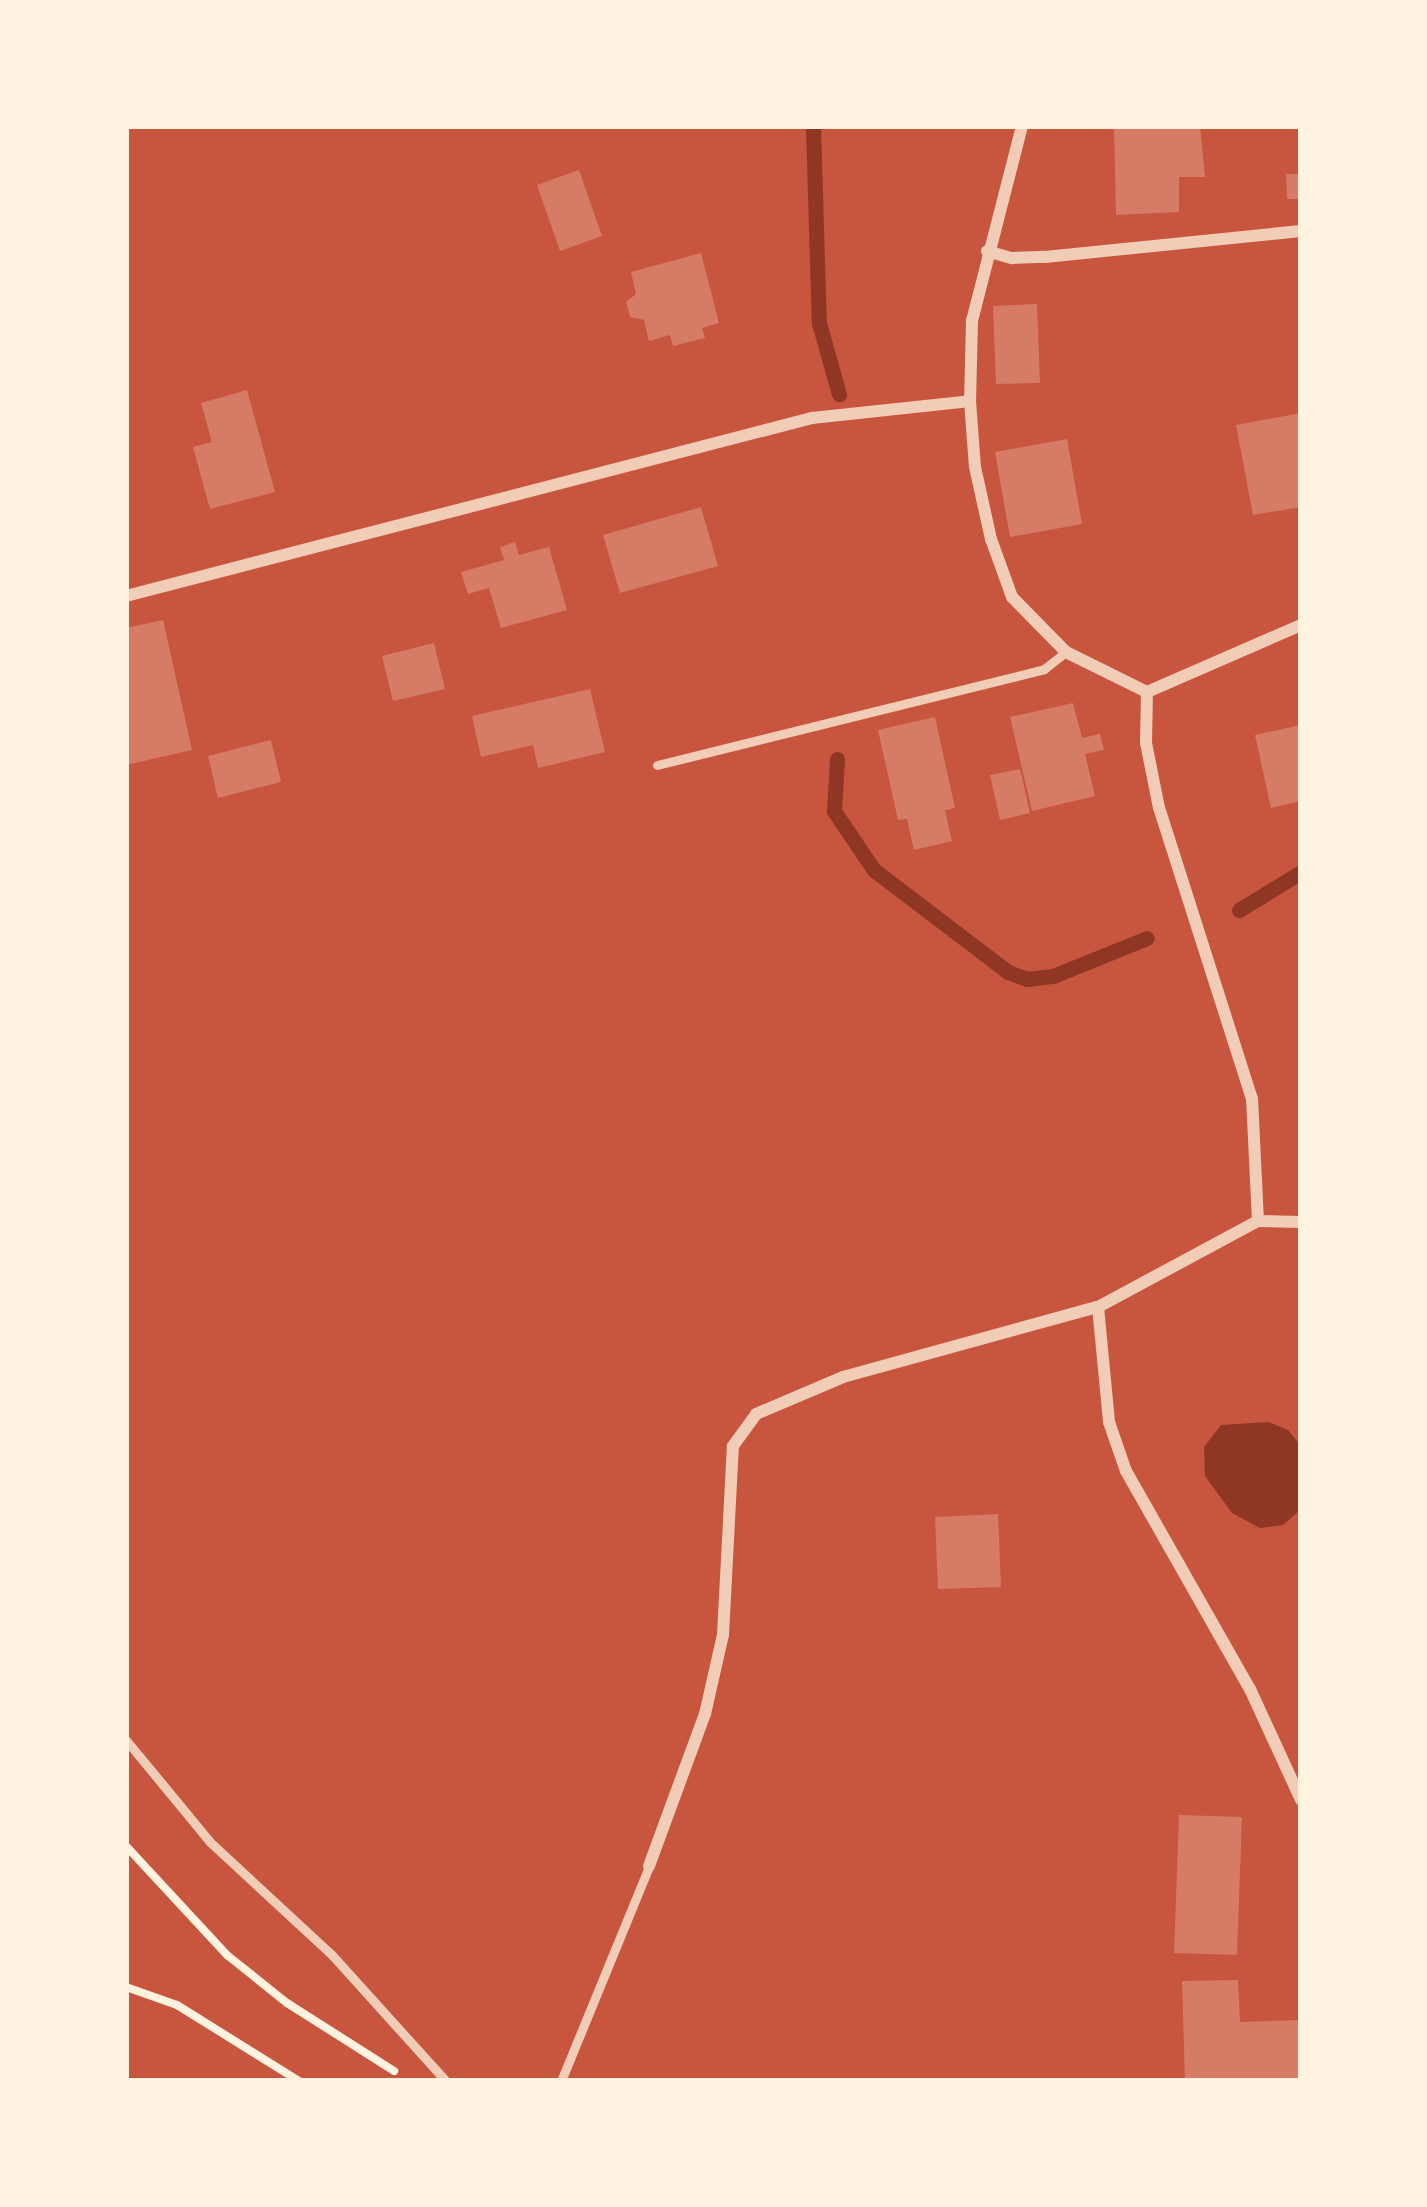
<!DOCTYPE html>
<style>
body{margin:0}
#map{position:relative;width:1427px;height:2207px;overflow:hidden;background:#c8553d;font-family:Georgia,serif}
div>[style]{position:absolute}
.water>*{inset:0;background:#8f3625}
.stream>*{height:15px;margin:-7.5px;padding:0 7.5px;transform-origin:7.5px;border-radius:7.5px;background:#8f3625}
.building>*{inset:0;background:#d67c66}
.path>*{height:8px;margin:-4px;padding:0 4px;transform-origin:4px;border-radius:4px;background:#fff3e0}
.service>*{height:9px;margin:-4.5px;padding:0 4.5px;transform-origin:4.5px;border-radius:4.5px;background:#f1ccb7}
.minor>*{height:12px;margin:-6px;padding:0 6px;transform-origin:6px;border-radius:6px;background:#f1ccb7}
span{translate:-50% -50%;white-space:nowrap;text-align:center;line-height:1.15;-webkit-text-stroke:10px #fff3e0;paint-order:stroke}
.frame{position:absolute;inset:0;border:129px solid #fff3e0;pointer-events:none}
</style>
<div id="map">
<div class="water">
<div style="clip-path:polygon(1269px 1422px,1288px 1430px,1301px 1446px,1301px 1509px,1283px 1525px,1260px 1528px,1232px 1513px,1205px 1476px,1204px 1447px,1221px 1425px)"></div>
</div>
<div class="stream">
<div style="left:813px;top:126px;width:197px;rotate:88.3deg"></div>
<div style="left:819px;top:323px;width:74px;rotate:74.3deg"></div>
<div style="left:837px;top:759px;width:52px;rotate:93.3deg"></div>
<div style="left:834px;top:811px;width:71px;rotate:55.9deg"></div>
<div style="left:874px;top:870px;width:168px;rotate:37.3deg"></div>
<div style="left:1008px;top:972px;width:20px;rotate:20deg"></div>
<div style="left:1027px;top:979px;width:26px;rotate:-7deg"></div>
<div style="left:1053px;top:976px;width:101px;rotate:-22deg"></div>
<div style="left:1239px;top:910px;width:73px;rotate:-31.5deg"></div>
</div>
<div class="building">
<div style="clip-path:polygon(1114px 126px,1200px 126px,1205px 177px,1179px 177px,1179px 212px,1116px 215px)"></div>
<div style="clip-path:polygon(579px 170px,602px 236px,560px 251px,537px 185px)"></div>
<div style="clip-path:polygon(1286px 174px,1301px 174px,1301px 199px,1287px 199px)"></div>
<div style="clip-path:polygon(701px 253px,719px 323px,702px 328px,705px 338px,673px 346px,670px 335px,649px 341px,644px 320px,630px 317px,626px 302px,636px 294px,631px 272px)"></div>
<div style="clip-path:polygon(1037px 304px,1040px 383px,996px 384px,993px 306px)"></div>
<div style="clip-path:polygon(247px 390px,275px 492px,210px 509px,193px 447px,212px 442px,201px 403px)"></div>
<div style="clip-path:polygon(1301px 413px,1301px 507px,1253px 515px,1236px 425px)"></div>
<div style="clip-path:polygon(1067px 439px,1082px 524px,1010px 537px,995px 452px)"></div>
<div style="clip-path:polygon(701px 507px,718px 566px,620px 593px,603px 535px)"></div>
<div style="clip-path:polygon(515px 542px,519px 555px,549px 547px,567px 610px,501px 628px,489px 588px,468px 594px,461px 572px,504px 560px,500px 547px)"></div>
<div style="clip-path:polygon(163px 620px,192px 750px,126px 765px,126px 628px)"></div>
<div style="clip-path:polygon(434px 643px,445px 689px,393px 701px,382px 656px)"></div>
<div style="clip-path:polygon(590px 689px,605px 752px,538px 768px,533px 745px,481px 757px,472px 716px)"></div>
<div style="clip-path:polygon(1073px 703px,1082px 738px,1100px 734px,1104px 750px,1085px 754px,1095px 796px,1032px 811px,1010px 717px)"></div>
<div style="clip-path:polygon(935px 717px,955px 808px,945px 810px,952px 841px,914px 850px,907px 819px,898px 820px,878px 730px)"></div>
<div style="clip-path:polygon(1301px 725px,1301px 801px,1271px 808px,1255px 735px)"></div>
<div style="clip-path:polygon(271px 740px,281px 782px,218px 798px,208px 756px)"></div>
<div style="clip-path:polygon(1020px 769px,1030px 813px,1000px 820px,990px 775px)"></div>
<div style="clip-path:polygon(998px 1514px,1001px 1587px,938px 1589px,935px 1517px)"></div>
<div style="clip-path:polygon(1179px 1815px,1242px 1817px,1237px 1955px,1174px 1953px)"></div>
<div style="clip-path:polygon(1238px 1980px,1240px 2022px,1301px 2020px,1301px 2081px,1185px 2081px,1182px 1981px)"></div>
</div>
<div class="path">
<div style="left:126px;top:1846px;width:149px;rotate:47.2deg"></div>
<div style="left:227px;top:1955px;width:77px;rotate:38.7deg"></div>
<div style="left:287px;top:2003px;width:127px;rotate:32.4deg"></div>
<div style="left:126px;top:1987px;width:54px;rotate:19.4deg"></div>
<div style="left:177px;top:2005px;width:144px;rotate:31.9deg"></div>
</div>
<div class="service">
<div style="left:657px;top:765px;width:399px;rotate:-13.9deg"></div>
<div style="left:1044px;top:669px;width:28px;rotate:-38deg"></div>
<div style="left:126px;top:1740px;width:132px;rotate:50.5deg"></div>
<div style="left:210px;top:1842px;width:166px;rotate:42.8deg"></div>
<div style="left:332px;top:1955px;width:170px;rotate:47.9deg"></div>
<div style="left:561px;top:2081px;width:232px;rotate:-67.7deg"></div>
</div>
<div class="minor">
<div style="left:1022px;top:126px;width:201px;rotate:104.4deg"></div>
<div style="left:972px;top:321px;width:80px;rotate:91.4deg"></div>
<div style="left:970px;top:401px;width:66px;rotate:85.7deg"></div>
<div style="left:975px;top:467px;width:74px;rotate:77.5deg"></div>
<div style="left:991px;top:539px;width:62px;rotate:70.1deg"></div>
<div style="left:1012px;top:597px;width:77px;rotate:45.5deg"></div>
<div style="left:1066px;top:652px;width:90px;rotate:26.3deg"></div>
<div style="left:1147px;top:692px;width:168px;rotate:-23.5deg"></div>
<div style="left:987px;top:251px;width:26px;rotate:16deg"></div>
<div style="left:1012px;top:258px;width:33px;rotate:-2deg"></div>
<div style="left:1045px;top:257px;width:257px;rotate:-5.8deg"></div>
<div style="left:126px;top:596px;width:709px;rotate:-14.55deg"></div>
<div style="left:812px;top:418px;width:159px;rotate:-6.1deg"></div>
<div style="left:1258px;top:1221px;width:43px;rotate:1.3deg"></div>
<div style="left:1098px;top:1307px;width:116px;rotate:84.5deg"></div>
<div style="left:1109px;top:1422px;width:52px;rotate:70.9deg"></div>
<div style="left:1126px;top:1471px;width:251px;rotate:60.4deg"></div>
<div style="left:1250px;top:1689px;width:122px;rotate:65.3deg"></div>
<div style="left:649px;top:1866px;width:162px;rotate:-69.8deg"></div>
<div style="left:705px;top:1714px;width:81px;rotate:-77.2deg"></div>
<div style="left:723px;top:1635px;width:189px;rotate:-87deg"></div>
<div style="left:733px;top:1446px;width:39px;rotate:-54deg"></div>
<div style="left:756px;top:1414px;width:95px;rotate:-23deg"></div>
<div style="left:843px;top:1377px;width:264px;rotate:-15.4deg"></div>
<div style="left:1098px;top:1307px;width:182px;rotate:-28.3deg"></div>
<div style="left:1258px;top:1221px;width:122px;rotate:-92.8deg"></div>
<div style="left:1252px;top:1099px;width:305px;rotate:-107.7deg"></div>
<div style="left:1159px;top:808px;width:66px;rotate:-101.3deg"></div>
<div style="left:1146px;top:743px;width:51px;rotate:-88.9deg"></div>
</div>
<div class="frame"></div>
</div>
